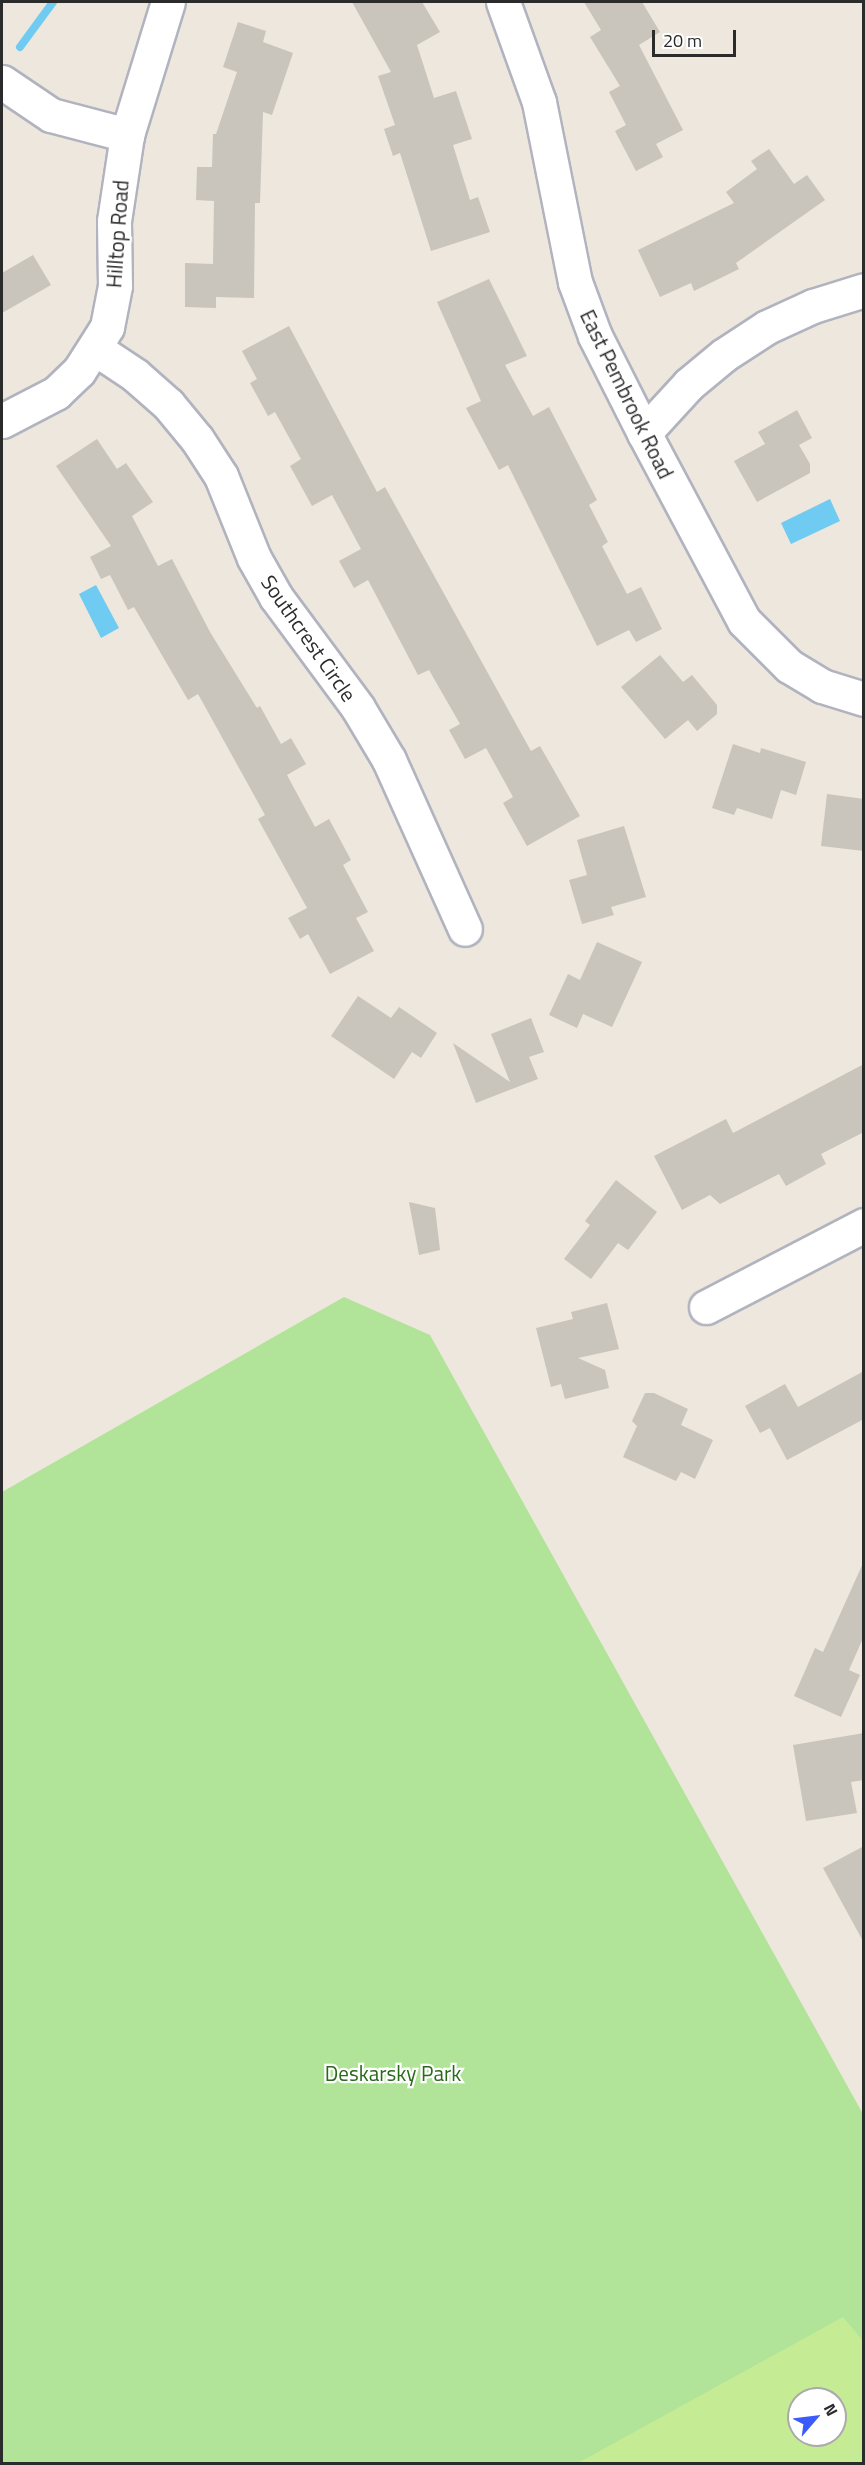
<!DOCTYPE html>
<style>
body{margin:0}
#map{position:relative;width:865px;height:2465px;overflow:hidden;background:#ede7dd;font-family:"Titillium Web",sans-serif}
div>[style]{position:absolute}
.green>*{inset:0;background:#b1e499}
.pitch>*{inset:0;background:#c5ec95}
.water>*{inset:0;background:#6fcbf1}
.stream>*{height:8px;margin:-4px;padding:0 4px;transform-origin:4px;border-radius:4px;background:#6fcbf1}
.building>*{inset:0;background:#c9c5bc}
.roads{filter:drop-shadow(2px 0 #b1b3bf) drop-shadow(-2px 0 #b1b3bf) drop-shadow(0 2px #b1b3bf) drop-shadow(0 -2px #b1b3bf)}
.minor>*{height:33px;margin:-16.5px;padding:0 16.5px;transform-origin:16.5px;border-radius:16.5px;background:#fff}
span{translate:-50% -50%;white-space:nowrap;text-align:center;line-height:1.15;-webkit-text-stroke:4.5px #fff;paint-order:stroke}
.street-label{font-size:21px;color:#2b2b2b}
.park-label{font-size:21px;color:#286a19}
.frame{position:absolute;inset:0;border:3px solid #2b2b2b;pointer-events:none}
.north{position:absolute;left:787px;top:2387px;width:60px;height:60px;box-sizing:border-box;background:#fff;border:2px solid #aaa;border-radius:50%;rotate:62deg;font-size:16px;font-weight:700;line-height:24px;text-align:center;color:#2b2b2b}
.north::after{content:'';display:block;margin:auto;width:21px;height:27px;background:#3b5bfc;clip-path:polygon(50% 0,100% 100%,50% 72%,0 100%)}
.scale{position:absolute;left:652px;top:30px;width:84px;height:27px;box-sizing:border-box;border:3px solid #2b2b2b;border-top:0;padding-left:8px;font-size:18px;line-height:21px;white-space:nowrap;color:#2b2b2b;-webkit-text-stroke:4px #fff;paint-order:stroke}
</style>
<div id="map">
<div class="green">
<div style="clip-path:polygon(evenodd,344px 1297px,430px 1335px,863px 2114px,863px 2463px,2px 2463px,2px 1492px,344px 1297px,799px 2399px,835px 2399px,835px 2435px,799px 2435px,799px 2399px)"></div>
</div>
<div class="pitch">
<div style="clip-path:polygon(evenodd,843px 2317px,863px 2341px,863px 2463px,578px 2463px,843px 2317px,799px 2399px,835px 2399px,835px 2435px,799px 2435px,799px 2399px)"></div>
</div>
<div class="water">
<div style="clip-path:polygon(830px 499px,840px 521px,791px 544px,781px 523px)"></div>
<div style="clip-path:polygon(96px 585px,119px 628px,101px 638px,79px 594px)"></div>
</div>
<div class="stream">
<div style="left:20px;top:47px;width:56px;rotate:-53.7deg"></div>
</div>
<div class="building">
<div style="clip-path:polygon(352px 2px,422px 2px,440px 32px,417px 45px,434px 98px,456px 91px,472px 139px,453px 145px,470px 200px,478px 197px,490px 232px,431px 251px,400px 153px,393px 156px,384px 129px,395px 125px,378px 76px,391px 72px)"></div>
<div style="clip-path:polygon(584px 2px,642px 2px,660px 32px,639px 45px,683px 130px,656px 144px,663px 157px,636px 171px,615px 131px,626px 125px,609px 92px,620px 86px,590px 37px,601px 30px)"></div>
<div style="clip-path:polygon(238px 22px,266px 31px,263px 42px,293px 53px,272px 115px,263px 112px,260px 203px,255px 203px,254px 298px,216px 297px,216px 308px,185px 307px,185px 263px,213px 264px,214px 201px,196px 200px,197px 167px,212px 167px,213px 134px,216px 134px,237px 72px,223px 67px)"></div>
<div style="clip-path:polygon(769px 149px,794px 184px,807px 175px,825px 200px,736px 263px,739px 269px,694px 291px,691px 283px,660px 297px,638px 250px,734px 203px,726px 192px,757px 169px,751px 161px)"></div>
<div style="clip-path:polygon(33px 255px,51px 285px,2px 313px,2px 273px)"></div>
<div style="clip-path:polygon(489px 279px,527px 356px,505px 365px,533px 416px,549px 407px,597px 500px,589px 505px,608px 542px,602px 546px,627px 594px,641px 587px,662px 629px,636px 642px,629px 630px,597px 646px,508px 465px,499px 470px,466px 408px,481px 401px,437px 302px)"></div>
<div style="clip-path:polygon(289px 326px,377px 492px,385px 487px,531px 751px,540px 746px,580px 816px,527px 846px,503px 803px,513px 797px,486px 748px,465px 759px,449px 730px,460px 724px,429px 670px,418px 675px,368px 580px,354px 588px,339px 561px,361px 549px,332px 495px,312px 506px,290px 466px,301px 459px,275px 412px,268px 416px,250px 383px,257px 379px,242px 351px)"></div>
<div style="clip-path:polygon(797px 410px,812px 438px,799px 445px,810px 464px,810px 473px,757px 502px,734px 461px,765px 444px,758px 432px)"></div>
<div style="clip-path:polygon(97px 439px,117px 469px,126px 463px,153px 502px,132px 516px,158px 566px,172px 559px,210px 632px,257px 708px,260px 706px,281px 744px,291px 738px,306px 764px,287px 775px,315px 827px,329px 819px,351px 860px,343px 865px,368px 912px,356px 918px,374px 951px,330px 974px,308px 934px,300px 939px,288px 918px,307px 908px,258px 819px,265px 815px,198px 694px,188px 700px,134px 607px,128px 610px,110px 575px,101px 579px,90px 557px,111px 546px,56px 466px)"></div>
<div style="clip-path:polygon(660px 655px,683px 682px,692px 675px,717px 705px,717px 714px,697px 731px,688px 720px,665px 739px,621px 687px)"></div>
<div style="clip-path:polygon(733px 744px,760px 753px,761px 748px,806px 762px,796px 795px,781px 790px,772px 819px,737px 808px,734px 815px,712px 808px)"></div>
<div style="clip-path:polygon(827px 794px,864px 799px,864px 851px,821px 846px)"></div>
<div style="clip-path:polygon(624px 826px,646px 897px,611px 907px,614px 915px,582px 924px,569px 880px,587px 875px,577px 840px)"></div>
<div style="clip-path:polygon(597px 942px,642px 962px,612px 1027px,583px 1014px,577px 1028px,549px 1015px,568px 974px,580px 980px)"></div>
<div style="clip-path:polygon(358px 996px,391px 1018px,399px 1007px,437px 1033px,421px 1058px,412px 1052px,394px 1079px,331px 1036px)"></div>
<div style="clip-path:polygon(531px 1018px,544px 1052px,529px 1057px,538px 1079px,476px 1103px,453px 1043px,510px 1082px,491px 1034px)"></div>
<div style="clip-path:polygon(864px 1064px,864px 1132px,821px 1154px,826px 1164px,786px 1186px,779px 1174px,720px 1204px,710px 1195px,682px 1210px,654px 1156px,726px 1119px,733px 1133px)"></div>
<div style="clip-path:polygon(616px 1180px,657px 1212px,628px 1250px,618px 1243px,591px 1279px,564px 1259px,590px 1225px,585px 1221px)"></div>
<div style="clip-path:polygon(409px 1202px,435px 1208px,440px 1250px,419px 1255px)"></div>
<div style="clip-path:polygon(607px 1303px,619px 1349px,578px 1358px,605px 1370px,609px 1388px,565px 1399px,561px 1384px,551px 1387px,536px 1328px,573px 1319px,571px 1312px)"></div>
<div style="clip-path:polygon(864px 1371px,864px 1419px,787px 1460px,770px 1428px,760px 1433px,745px 1406px,785px 1384px,798px 1407px)"></div>
<div style="clip-path:polygon(645px 1393px,654px 1393px,688px 1409px,681px 1425px,713px 1440px,695px 1479px,681px 1472px,676px 1481px,623px 1457px,637px 1426px,632px 1421px)"></div>
<div style="clip-path:polygon(864px 1561px,864px 1636px,849px 1670px,860px 1675px,841px 1717px,794px 1696px,815px 1648px,823px 1652px)"></div>
<div style="clip-path:polygon(864px 1733px,864px 1780px,851px 1782px,857px 1813px,806px 1821px,793px 1745px)"></div>
<div style="clip-path:polygon(864px 1846px,864px 1943px,823px 1868px)"></div>
</div>
<div class="roads">
<div class="minor">
<div style="left:503px;top:2px;width:106px;rotate:70.2deg"></div>
<div style="left:539px;top:102px;width:184px;rotate:78.7deg"></div>
<div style="left:575px;top:282px;width:58px;rotate:69.7deg"></div>
<div style="left:595px;top:336px;width:109px;rotate:63.2deg"></div>
<div style="left:644px;top:433px;width:213px;rotate:62deg"></div>
<div style="left:744px;top:621px;width:64px;rotate:45deg"></div>
<div style="left:789px;top:666px;width:39px;rotate:31deg"></div>
<div style="left:822px;top:686px;width:44px;rotate:17.2deg"></div>
<div style="left:2px;top:82px;width:59px;rotate:34deg"></div>
<div style="left:51px;top:115px;width:79px;rotate:14.7deg"></div>
<div style="left:96px;top:349px;width:47px;rotate:33.7deg"></div>
<div style="left:135px;top:375px;width:44px;rotate:41.3deg"></div>
<div style="left:168px;top:404px;width:45px;rotate:50.4deg"></div>
<div style="left:197px;top:439px;width:44px;rotate:57deg"></div>
<div style="left:221px;top:476px;width:88px;rotate:68.1deg"></div>
<div style="left:254px;top:558px;width:45px;rotate:60.6deg"></div>
<div style="left:276px;top:597px;width:138px;rotate:53.5deg"></div>
<div style="left:358px;top:708px;width:61px;rotate:59.2deg"></div>
<div style="left:389px;top:760px;width:185px;rotate:65.8deg"></div>
<div style="left:2px;top:421px;width:61px;rotate:-27.4deg"></div>
<div style="left:56px;top:393px;width:32px;rotate:-44deg"></div>
<div style="left:79px;top:371px;width:52px;rotate:-57.5deg"></div>
<div style="left:107px;top:327px;width:42px;rotate:-79deg"></div>
<div style="left:115px;top:286px;width:65px;rotate:-90.9deg"></div>
<div style="left:114px;top:221px;width:87px;rotate:-81.4deg"></div>
<div style="left:127px;top:135px;width:139px;rotate:-72.9deg"></div>
<div style="left:644px;top:433px;width:67px;rotate:-47.4deg"></div>
<div style="left:689px;top:384px;width:45px;rotate:-39.6deg"></div>
<div style="left:724px;top:355px;width:51px;rotate:-33.1deg"></div>
<div style="left:767px;top:327px;width:51px;rotate:-24.5deg"></div>
<div style="left:813px;top:306px;width:53px;rotate:-17.4deg"></div>
<div style="left:706px;top:1307px;width:178px;rotate:-27.4deg"></div>
</div>
</div>
<div class="street-label">
<span style="left:117px;top:234px;rotate:-86deg">Hilltop Road</span>
<span style="left:627px;top:394px;rotate:64deg">East Pembrook Road</span>
<span style="left:309px;top:638px;rotate:55deg">Southcrest Circle</span>
</div>
<div class="park-label">
<span style="left:393px;top:2073px">Deskarsky Park</span>
</div>
<div class="frame"></div>
<div class="north">N</div>
<div class="scale">20 m</div>
</div>
